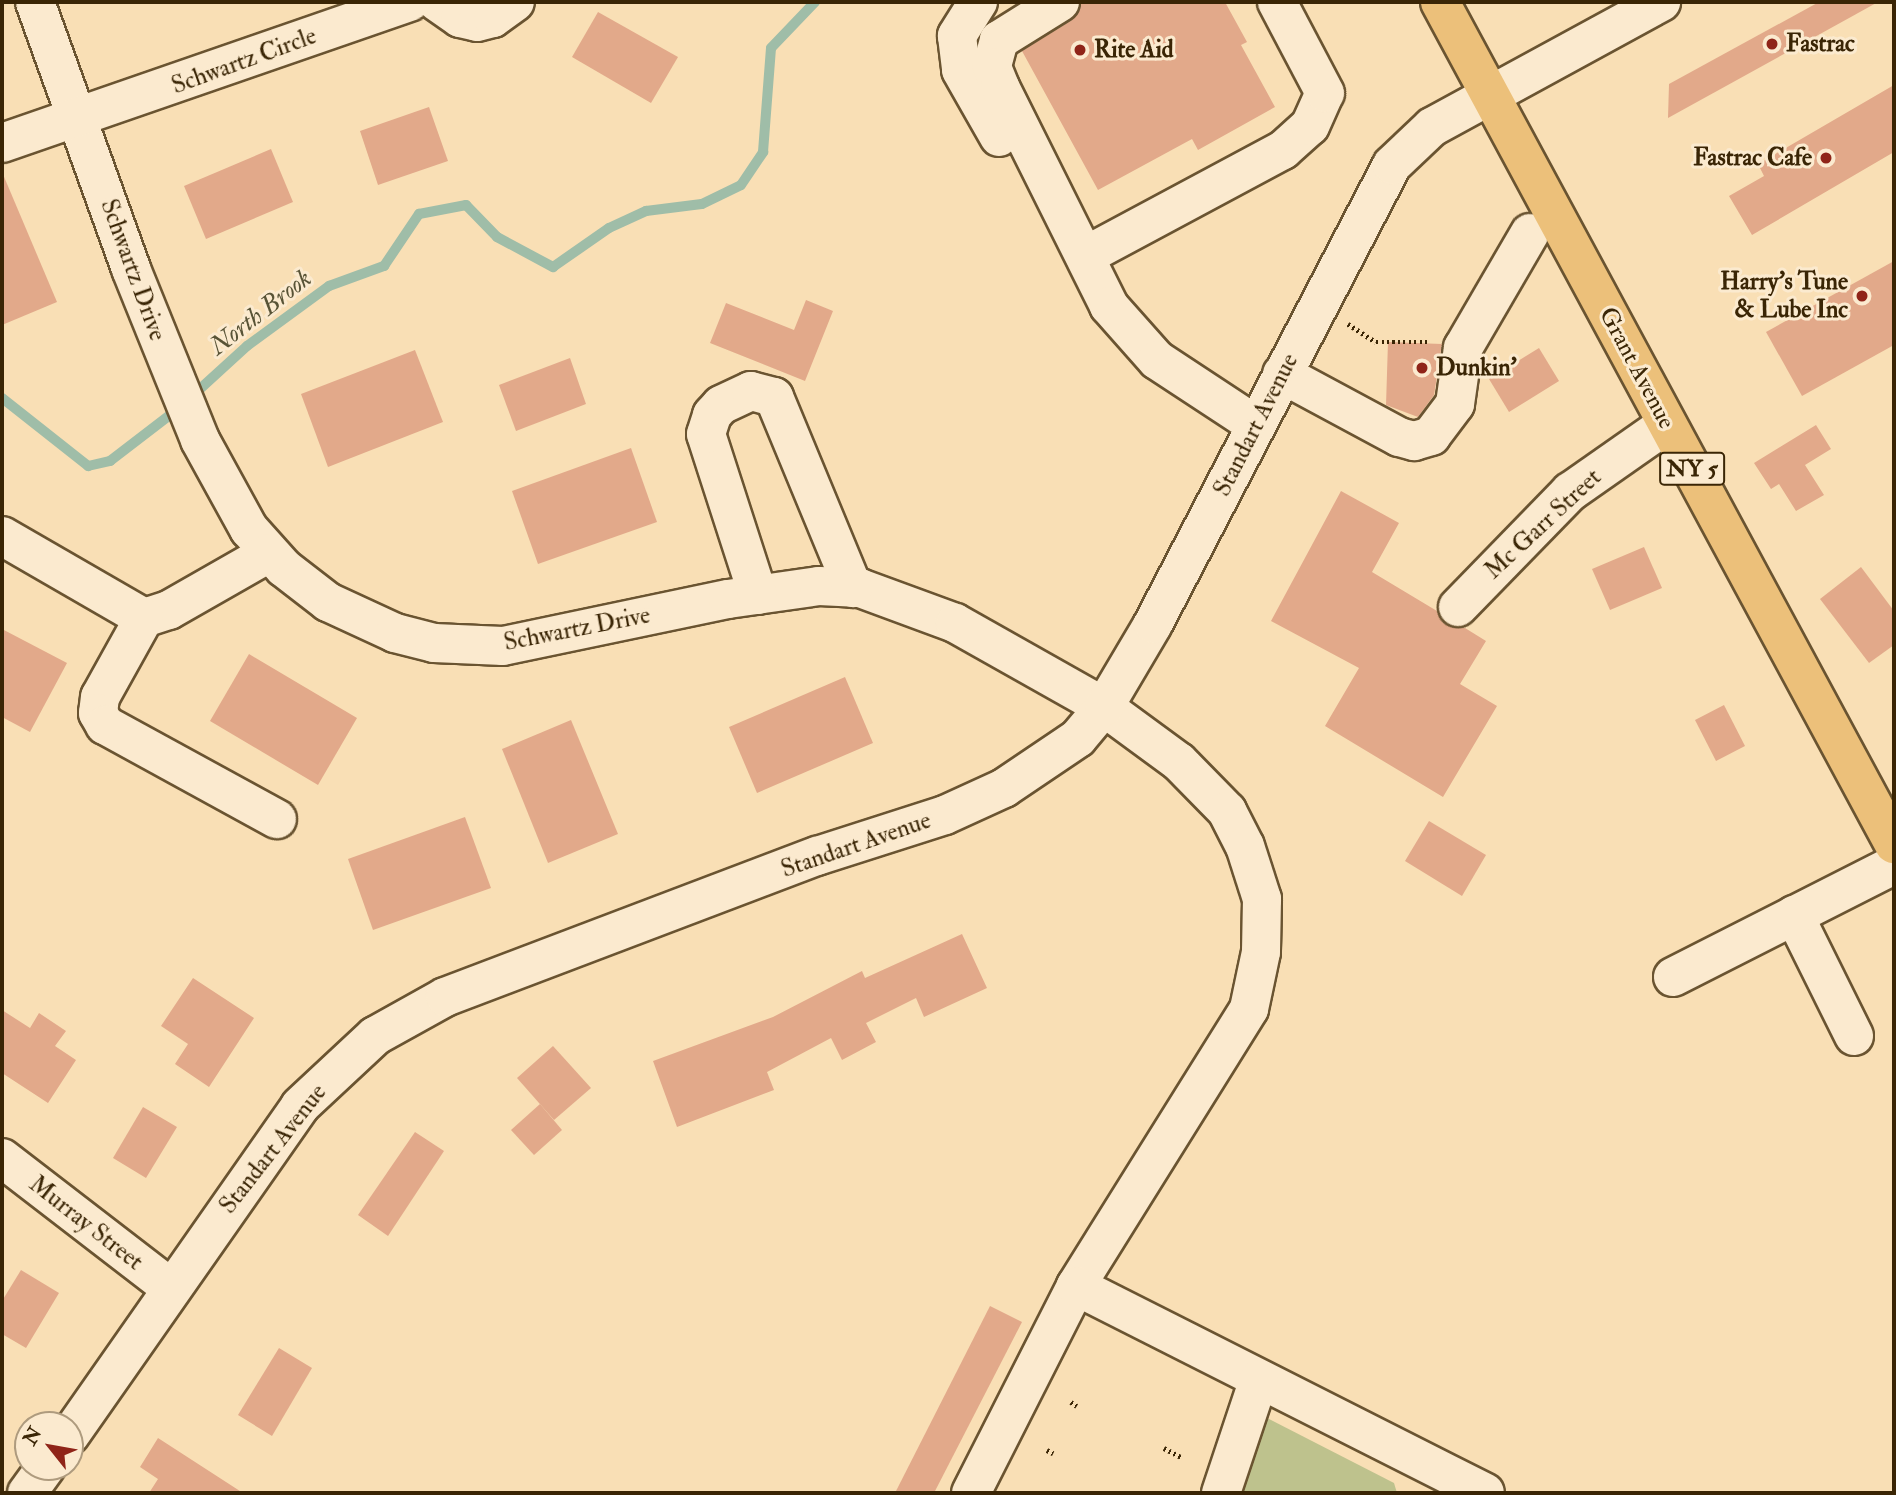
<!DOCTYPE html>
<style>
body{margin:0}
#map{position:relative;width:1896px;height:1495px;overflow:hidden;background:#f9dfb5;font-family:"IM FELL Double Pica",serif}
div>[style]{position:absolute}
.green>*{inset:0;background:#bec28d}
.stream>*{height:10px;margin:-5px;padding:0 5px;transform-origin:5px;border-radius:5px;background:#9fbda8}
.building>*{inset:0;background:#e2a98a}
.path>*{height:4.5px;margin-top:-2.25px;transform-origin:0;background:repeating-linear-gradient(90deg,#3a2505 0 2px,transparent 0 5.5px)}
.roads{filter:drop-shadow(2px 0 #6a5431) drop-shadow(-2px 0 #6a5431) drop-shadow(0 2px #6a5431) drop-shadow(0 -2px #6a5431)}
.minor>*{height:38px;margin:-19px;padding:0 19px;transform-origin:19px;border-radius:19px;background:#fbeacf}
.highway>*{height:38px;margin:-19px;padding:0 19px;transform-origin:19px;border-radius:19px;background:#ecc07a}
.dots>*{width:19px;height:19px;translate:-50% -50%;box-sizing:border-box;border:4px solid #fbeacf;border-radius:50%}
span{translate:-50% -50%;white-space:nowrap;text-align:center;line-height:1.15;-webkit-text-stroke:6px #fbeacf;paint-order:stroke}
.shield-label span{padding:2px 5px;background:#fbeacf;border:2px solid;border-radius:5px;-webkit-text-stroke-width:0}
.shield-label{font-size:23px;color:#3a2505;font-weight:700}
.poi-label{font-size:24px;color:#3a2505;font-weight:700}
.left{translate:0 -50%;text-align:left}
.right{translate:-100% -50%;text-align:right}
.street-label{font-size:24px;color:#3a2505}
.water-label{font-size:26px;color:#585336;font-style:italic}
.frame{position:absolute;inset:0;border:4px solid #3a2505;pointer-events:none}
.north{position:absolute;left:14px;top:1411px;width:70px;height:70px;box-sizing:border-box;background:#fbeacf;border:2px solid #ae9b7e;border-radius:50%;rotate:301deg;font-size:19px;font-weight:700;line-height:28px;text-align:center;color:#3a2505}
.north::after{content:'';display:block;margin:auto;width:24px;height:32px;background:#8f2418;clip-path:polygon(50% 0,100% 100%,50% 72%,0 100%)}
</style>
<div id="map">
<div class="green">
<div style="clip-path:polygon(1267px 1418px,1394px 1483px,1397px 1493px,1242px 1493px)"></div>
</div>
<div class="stream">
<div style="left:2px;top:398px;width:110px;rotate:38.3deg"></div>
<div style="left:88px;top:466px;width:23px;rotate:-13deg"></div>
<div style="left:110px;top:461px;width:87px;rotate:-37.5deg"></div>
<div style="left:190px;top:398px;width:77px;rotate:-42.4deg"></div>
<div style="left:247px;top:346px;width:102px;rotate:-36.2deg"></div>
<div style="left:329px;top:286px;width:59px;rotate:-20deg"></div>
<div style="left:384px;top:266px;width:63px;rotate:-56.1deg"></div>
<div style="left:419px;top:214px;width:48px;rotate:-10.8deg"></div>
<div style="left:466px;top:205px;width:45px;rotate:45.9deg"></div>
<div style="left:497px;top:237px;width:64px;rotate:28.2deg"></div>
<div style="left:553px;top:267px;width:68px;rotate:-34.9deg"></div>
<div style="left:609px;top:228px;width:41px;rotate:-24.7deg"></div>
<div style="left:646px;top:211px;width:56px;rotate:-7.1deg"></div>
<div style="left:702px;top:204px;width:43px;rotate:-26deg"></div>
<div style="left:741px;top:185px;width:40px;rotate:-56deg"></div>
<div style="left:763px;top:152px;width:104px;rotate:-85.6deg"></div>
<div style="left:771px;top:48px;width:64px;rotate:-46.3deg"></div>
</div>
<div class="building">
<div style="clip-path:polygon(1082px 2px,1225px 2px,1247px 42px,1241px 45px,1275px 107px,1198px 150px,1192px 139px,1098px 190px,1022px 51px,1072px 20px)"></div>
<div style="clip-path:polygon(1819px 2px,1878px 2px,1668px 118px,1669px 84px)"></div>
<div style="clip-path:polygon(598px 12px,678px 57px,651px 103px,572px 57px)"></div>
<div style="clip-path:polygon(1894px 85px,1894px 152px,1752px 235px,1729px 196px,1764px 176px,1758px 164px)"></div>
<div style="clip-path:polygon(429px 107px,448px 161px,378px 185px,360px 131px)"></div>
<div style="clip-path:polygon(271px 149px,293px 202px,206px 239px,184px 186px)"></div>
<div style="clip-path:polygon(2px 172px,57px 302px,2px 325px)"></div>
<div style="clip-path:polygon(1894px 261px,1894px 345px,1802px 396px,1766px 332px)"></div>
<div style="clip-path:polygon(806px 300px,833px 311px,805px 381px,710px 343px,726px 303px,794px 330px)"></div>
<div style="clip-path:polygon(1388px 342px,1442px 344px,1434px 395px,1418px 417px,1386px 405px)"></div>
<div style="clip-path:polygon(1539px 348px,1559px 381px,1509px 412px,1489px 379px)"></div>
<div style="clip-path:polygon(415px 350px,443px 422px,328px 467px,301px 394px)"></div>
<div style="clip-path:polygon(570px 358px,586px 404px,516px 431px,499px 385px)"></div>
<div style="clip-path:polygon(1816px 425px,1831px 449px,1805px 465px,1824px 495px,1796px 511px,1779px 484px,1771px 489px,1754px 463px)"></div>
<div style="clip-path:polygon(631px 448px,657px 522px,538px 564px,512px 491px)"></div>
<div style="clip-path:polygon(1341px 491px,1399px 523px,1372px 572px,1437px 611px,1443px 623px,1465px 628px,1486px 641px,1460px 684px,1497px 706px,1443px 797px,1325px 726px,1359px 668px,1271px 621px)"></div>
<div style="clip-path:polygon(1644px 547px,1662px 588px,1610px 610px,1592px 569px)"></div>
<div style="clip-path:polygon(1861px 567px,1894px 611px,1894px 645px,1869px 663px,1820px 599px)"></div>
<div style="clip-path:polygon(2px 629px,67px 663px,30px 732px,2px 717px)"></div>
<div style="clip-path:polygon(249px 654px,357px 718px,318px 785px,210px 721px)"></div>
<div style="clip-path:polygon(845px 677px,873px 743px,757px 793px,729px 727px)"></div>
<div style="clip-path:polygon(1724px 705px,1745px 746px,1716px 761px,1695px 720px)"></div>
<div style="clip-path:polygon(571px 720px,618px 834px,548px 863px,502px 749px)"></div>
<div style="clip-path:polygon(465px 817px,491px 888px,373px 930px,348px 859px)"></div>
<div style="clip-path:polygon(1429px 821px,1486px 855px,1462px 896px,1405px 861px)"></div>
<div style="clip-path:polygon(962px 934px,987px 988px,924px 1017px,916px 998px,866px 1023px,876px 1042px,842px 1060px,831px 1038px,767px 1072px,774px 1090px,677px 1127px,653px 1061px,773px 1017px,862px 971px,865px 978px)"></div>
<div style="clip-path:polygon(193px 978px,254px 1018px,209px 1087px,175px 1064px,188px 1044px,161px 1026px)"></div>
<div style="clip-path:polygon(2px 1010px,30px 1028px,39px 1013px,66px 1031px,55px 1046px,76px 1060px,48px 1103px,2px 1073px)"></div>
<div style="clip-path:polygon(553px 1046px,591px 1088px,554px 1120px,517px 1078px)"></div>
<div style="clip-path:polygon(540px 1104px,562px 1130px,534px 1155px,511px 1130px)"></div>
<div style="clip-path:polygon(143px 1107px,177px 1127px,146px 1178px,113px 1158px)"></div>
<div style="clip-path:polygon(415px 1132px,444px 1151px,388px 1236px,358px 1215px)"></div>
<div style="clip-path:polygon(21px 1270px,59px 1293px,26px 1348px,2px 1334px,2px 1301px)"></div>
<div style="clip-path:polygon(990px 1306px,1022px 1322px,934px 1493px,895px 1493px)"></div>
<div style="clip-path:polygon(279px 1348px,312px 1368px,272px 1436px,238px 1415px)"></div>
<div style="clip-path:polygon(158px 1438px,243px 1493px,149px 1493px,158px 1479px,140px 1467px)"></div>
</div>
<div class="path">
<div style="left:1348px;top:324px;width:33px;rotate:33deg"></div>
<div style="left:1376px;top:342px;width:53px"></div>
<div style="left:1071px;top:1402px;width:7px;rotate:34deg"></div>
<div style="left:1164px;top:1448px;width:19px;rotate:28deg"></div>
<div style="left:1047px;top:1450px;width:7px;rotate:27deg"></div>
</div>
<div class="roads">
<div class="minor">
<div style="left:35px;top:2px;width:284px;rotate:70.2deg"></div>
<div style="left:131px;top:269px;width:184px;rotate:68deg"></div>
<div style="left:200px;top:440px;width:102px;rotate:61.2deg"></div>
<div style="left:249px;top:529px;width:52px;rotate:48.1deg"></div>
<div style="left:284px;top:568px;width:56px;rotate:37.7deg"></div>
<div style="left:328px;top:602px;width:74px;rotate:24.8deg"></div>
<div style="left:395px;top:633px;width:40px;rotate:14.4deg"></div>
<div style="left:434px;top:643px;width:69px;rotate:2.5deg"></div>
<div style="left:503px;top:646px;width:230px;rotate:-11.8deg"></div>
<div style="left:728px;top:599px;width:92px;rotate:-8.1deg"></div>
<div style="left:819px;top:586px;width:41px;rotate:2.8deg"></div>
<div style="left:860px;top:588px;width:101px;rotate:20.2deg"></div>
<div style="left:955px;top:623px;width:171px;rotate:29.4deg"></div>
<div style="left:1104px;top:707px;width:93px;rotate:36.3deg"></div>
<div style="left:1179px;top:762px;width:69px;rotate:45.6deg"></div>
<div style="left:1227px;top:811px;width:39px;rotate:63deg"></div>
<div style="left:1245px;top:846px;width:56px;rotate:72.2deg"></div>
<div style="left:1262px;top:899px;width:53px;rotate:91.1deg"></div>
<div style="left:1261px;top:952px;width:58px;rotate:101.9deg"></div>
<div style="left:1249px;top:1009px;width:327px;rotate:122deg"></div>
<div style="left:1076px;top:1286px;width:232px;rotate:116.9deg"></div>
<div style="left:437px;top:2px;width:28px;rotate:35deg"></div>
<div style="left:460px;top:18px;width:17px;rotate:13deg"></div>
<div style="left:477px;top:22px;width:16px;rotate:-14deg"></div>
<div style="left:493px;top:18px;width:27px;rotate:-36deg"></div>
<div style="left:978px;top:2px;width:40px;rotate:122deg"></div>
<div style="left:957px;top:36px;width:34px;rotate:83deg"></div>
<div style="left:961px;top:70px;width:77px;rotate:60.4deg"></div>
<div style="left:1060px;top:2px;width:72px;rotate:148.1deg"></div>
<div style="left:999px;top:40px;width:28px;rotate:105deg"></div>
<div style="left:992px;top:67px;width:22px;rotate:68deg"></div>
<div style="left:1000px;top:87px;width:245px;rotate:63.5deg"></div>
<div style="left:1109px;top:306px;width:72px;rotate:48.4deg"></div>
<div style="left:1157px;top:360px;width:118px;rotate:33.3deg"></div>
<div style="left:2px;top:143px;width:432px;rotate:-19.1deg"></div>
<div style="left:1085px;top:256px;width:225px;rotate:-28.2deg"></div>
<div style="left:1283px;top:150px;width:36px;rotate:-42deg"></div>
<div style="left:1310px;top:126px;width:36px;rotate:-66deg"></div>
<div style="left:1325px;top:93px;width:103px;rotate:-117.8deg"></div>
<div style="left:1282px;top:374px;width:133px;rotate:28.3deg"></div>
<div style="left:1399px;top:437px;width:16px;rotate:15deg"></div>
<div style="left:1414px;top:441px;width:18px;rotate:-16deg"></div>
<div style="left:1431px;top:436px;width:40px;rotate:-53deg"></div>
<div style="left:1455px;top:404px;width:57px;rotate:-81.9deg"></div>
<div style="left:1463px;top:348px;width:133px;rotate:-59.8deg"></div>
<div style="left:2px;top:536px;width:164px;rotate:30deg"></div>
<div style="left:144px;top:618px;width:26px;rotate:-18deg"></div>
<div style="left:169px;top:610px;width:115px;rotate:-29.7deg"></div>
<div style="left:758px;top:595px;width:169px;rotate:-107.9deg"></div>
<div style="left:706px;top:434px;width:20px;rotate:-72deg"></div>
<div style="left:712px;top:415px;width:13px;rotate:-48deg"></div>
<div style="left:721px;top:405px;width:33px;rotate:-25deg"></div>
<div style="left:751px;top:391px;width:24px;rotate:15deg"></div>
<div style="left:774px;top:397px;width:207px;rotate:67.5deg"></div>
<div style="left:1458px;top:607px;width:161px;rotate:-45.8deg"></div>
<div style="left:1570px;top:492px;width:118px;rotate:-35deg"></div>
<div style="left:144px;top:618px;width:90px;rotate:119.1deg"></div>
<div style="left:100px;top:697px;width:16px;rotate:97deg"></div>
<div style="left:98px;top:713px;width:14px;rotate:60deg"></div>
<div style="left:105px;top:725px;width:196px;rotate:28.7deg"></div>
<div style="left:1794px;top:915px;width:135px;rotate:63.6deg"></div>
<div style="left:1673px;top:977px;width:248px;rotate:-26.9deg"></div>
<div style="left:2px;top:1158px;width:213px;rotate:37.6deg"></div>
<div style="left:1076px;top:1286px;width:458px;rotate:26.8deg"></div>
<div style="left:70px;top:1435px;width:401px;rotate:-55deg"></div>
<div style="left:300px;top:1106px;width:103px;rotate:-43deg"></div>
<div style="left:375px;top:1036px;width:80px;rotate:-29.1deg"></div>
<div style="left:445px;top:997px;width:398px;rotate:-20.8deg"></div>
<div style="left:817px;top:856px;width:134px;rotate:-17.8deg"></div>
<div style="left:945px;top:815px;width:65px;rotate:-24.6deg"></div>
<div style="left:1004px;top:788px;width:89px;rotate:-34deg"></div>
<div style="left:1078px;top:738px;width:40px;rotate:-50deg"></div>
<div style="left:1104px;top:707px;width:96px;rotate:-59.4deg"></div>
<div style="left:1153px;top:624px;width:517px;rotate:-62.49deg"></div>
<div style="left:1392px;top:165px;width:55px;rotate:-43.5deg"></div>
<div style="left:1432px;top:127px;width:261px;rotate:-28.6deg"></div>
<div style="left:27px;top:1493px;width:32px;rotate:-54deg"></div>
<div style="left:1221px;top:1493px;width:120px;rotate:-71.6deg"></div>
</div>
<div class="highway">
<div style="left:1440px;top:2px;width:957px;rotate:61.67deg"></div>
</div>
</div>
<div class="dots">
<div style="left:1772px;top:44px;background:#8f2418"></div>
<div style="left:1080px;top:50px;background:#8f2418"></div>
<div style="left:1826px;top:158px;background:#8f2418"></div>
<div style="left:1862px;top:296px;background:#8f2418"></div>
<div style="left:1422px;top:368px;background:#8f2418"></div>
</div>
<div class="shield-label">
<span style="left:1692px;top:469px">NY 5</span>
</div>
<div class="poi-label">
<span class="left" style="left:1786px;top:44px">Fastrac</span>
<span class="left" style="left:1094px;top:50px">Rite Aid</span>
<span class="right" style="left:1812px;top:158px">Fastrac Cafe</span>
<span class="right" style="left:1848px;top:296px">Harry's Tune<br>&amp; Lube Inc</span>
<span class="left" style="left:1436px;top:368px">Dunkin'</span>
</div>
<div class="street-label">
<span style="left:244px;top:61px;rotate:-20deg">Schwartz Circle</span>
<span style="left:133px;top:270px;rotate:70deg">Schwartz Drive</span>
<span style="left:1637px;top:368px;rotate:62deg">Grant Avenue</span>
<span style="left:1256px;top:425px;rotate:-63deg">Standart Avenue</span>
<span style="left:1543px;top:524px;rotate:-43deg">Mc Garr Street</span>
<span style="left:577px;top:629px;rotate:-11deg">Schwartz Drive</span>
<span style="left:856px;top:845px;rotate:-19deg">Standart Avenue</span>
<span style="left:273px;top:1149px;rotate:-52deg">Standart Avenue</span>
<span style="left:86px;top:1223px;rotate:38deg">Murray Street</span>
</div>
<div class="water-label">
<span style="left:261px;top:313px;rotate:-38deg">North Brook</span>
</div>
<div class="frame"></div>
<div class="north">N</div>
</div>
